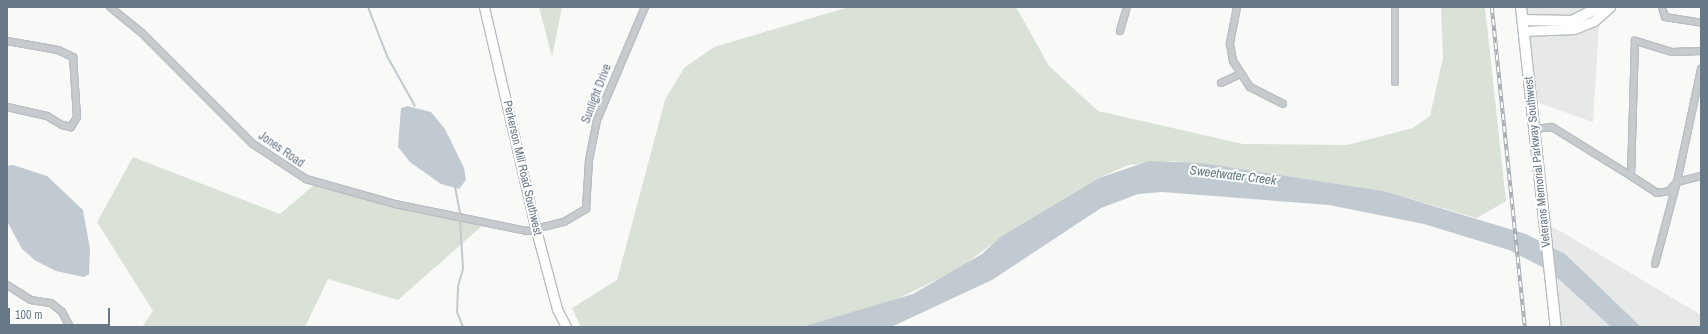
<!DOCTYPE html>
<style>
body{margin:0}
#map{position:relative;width:1708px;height:334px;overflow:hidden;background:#f9f9f7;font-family:"Archivo Narrow",sans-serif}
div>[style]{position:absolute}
.built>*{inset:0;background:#e7e8e8}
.green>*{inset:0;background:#dae1d7}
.water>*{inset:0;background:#c1cad0}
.stream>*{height:2px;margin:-1px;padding:0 1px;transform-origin:1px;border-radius:1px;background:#c1cad0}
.roads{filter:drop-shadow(1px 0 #b9bec3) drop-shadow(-1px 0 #b9bec3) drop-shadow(0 1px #b9bec3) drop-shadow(0 -1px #b9bec3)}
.street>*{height:6px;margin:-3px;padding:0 3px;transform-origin:3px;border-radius:3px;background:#c7cbce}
.secondary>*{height:9px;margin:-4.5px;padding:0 4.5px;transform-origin:4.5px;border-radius:4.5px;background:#fff}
.primary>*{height:10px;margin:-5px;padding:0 5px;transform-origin:5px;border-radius:5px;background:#fff}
.rail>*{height:3.5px;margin-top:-1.75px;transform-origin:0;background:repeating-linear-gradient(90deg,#fff 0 6px,#a7adb3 0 12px);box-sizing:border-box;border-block:1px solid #a7adb3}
span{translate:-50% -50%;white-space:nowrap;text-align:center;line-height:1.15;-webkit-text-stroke:4px #fff;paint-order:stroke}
.street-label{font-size:12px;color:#677888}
.water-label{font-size:13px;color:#637983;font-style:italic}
.frame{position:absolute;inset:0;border:8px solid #677888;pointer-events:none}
.scale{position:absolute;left:8px;top:308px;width:102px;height:18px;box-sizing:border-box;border:2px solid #677888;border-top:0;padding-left:5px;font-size:12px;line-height:14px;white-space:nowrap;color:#677888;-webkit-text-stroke:3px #fff;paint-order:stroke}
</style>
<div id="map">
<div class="built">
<div style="clip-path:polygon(1518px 7px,1600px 7px,1593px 122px,1530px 100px)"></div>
<div style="clip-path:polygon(1545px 222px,1701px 315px,1701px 327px,1556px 327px)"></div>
</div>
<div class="green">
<div style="clip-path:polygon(539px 7px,562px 7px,552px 57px)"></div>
<div style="clip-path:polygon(849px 7px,1016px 7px,1049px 66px,1098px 111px,1243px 144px,1347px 145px,1413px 128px,1430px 116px,1443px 58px,1441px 7px,1485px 7px,1506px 201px,1477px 218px,1384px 191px,1240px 169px,1173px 161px,1128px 165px,1099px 178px,1000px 238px,957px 270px,891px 302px,802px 327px,581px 327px,572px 308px,617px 280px,665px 100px,684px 68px,714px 47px)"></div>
<div style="clip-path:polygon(133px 157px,280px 214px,314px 185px,484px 224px,398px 300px,328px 279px,305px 327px,142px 327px,153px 311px,97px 222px)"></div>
</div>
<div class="water">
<div style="clip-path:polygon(407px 106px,431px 112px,445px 129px,464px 168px,466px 180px,459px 189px,441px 184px,410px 162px,398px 147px,401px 108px)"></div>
<div style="clip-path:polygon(1149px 161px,1201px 163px,1384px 191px,1526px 234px,1565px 254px,1641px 327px,1611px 327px,1550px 271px,1509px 250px,1424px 224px,1329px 205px,1162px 192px,1138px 194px,1101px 208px,992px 280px,891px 327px,802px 327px,913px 294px,982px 254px,999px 238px,1099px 178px)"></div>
<div style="clip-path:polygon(13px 165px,47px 176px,83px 210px,90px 249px,89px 274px,84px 277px,56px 271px,36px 261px,22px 249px,7px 221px,7px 166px)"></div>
</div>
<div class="stream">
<div style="left:368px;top:7px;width:53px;rotate:68.8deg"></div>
<div style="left:387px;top:56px;width:57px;rotate:60.8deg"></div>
<div style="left:455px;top:187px;width:26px;rotate:79deg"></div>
<div style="left:460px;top:219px;width:50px;rotate:86.6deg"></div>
<div style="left:463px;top:269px;width:19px;rotate:106deg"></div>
<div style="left:458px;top:287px;width:25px;rotate:92deg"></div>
<div style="left:457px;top:312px;width:16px;rotate:68deg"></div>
</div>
<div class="roads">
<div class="street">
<div style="left:110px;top:7px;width:41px;rotate:39.1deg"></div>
<div style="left:142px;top:33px;width:157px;rotate:45deg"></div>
<div style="left:253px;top:144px;width:64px;rotate:33.4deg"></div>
<div style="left:306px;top:179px;width:92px;rotate:15.7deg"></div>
<div style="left:395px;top:204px;width:135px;rotate:11.6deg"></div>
<div style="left:527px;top:231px;width:38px;rotate:-14deg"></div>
<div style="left:564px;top:222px;width:26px;rotate:-31deg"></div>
<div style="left:586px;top:209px;width:49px;rotate:-86.5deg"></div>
<div style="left:589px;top:160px;width:41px;rotate:-78.7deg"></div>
<div style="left:597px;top:120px;width:123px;rotate:-67deg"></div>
<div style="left:1237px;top:7px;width:38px;rotate:101deg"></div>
<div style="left:1230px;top:44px;width:17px;rotate:80deg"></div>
<div style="left:1233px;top:61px;width:31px;rotate:57deg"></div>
<div style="left:1250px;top:87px;width:37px;rotate:27deg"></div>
<div style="left:1662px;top:7px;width:10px;rotate:73deg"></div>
<div style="left:1665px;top:17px;width:36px;rotate:9deg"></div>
<div style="left:1120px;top:31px;width:25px;rotate:-74deg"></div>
<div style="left:7px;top:41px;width:52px;rotate:10deg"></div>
<div style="left:58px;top:50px;width:17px;rotate:25deg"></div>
<div style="left:73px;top:57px;width:60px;rotate:86.2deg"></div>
<div style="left:77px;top:117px;width:12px;rotate:121deg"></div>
<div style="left:71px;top:127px;width:9px;rotate:-167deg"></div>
<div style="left:62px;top:125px;width:17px;rotate:-149deg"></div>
<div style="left:47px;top:116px;width:41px;rotate:-167.3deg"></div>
<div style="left:1701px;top:51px;width:29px;rotate:178deg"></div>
<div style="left:1672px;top:52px;width:39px;rotate:-163deg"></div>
<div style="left:1635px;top:41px;width:135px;rotate:91.7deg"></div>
<div style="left:1631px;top:176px;width:31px;rotate:33deg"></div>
<div style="left:1657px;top:193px;width:12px;rotate:-9deg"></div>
<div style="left:1669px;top:191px;width:12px;rotate:-48deg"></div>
<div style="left:1677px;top:182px;width:116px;rotate:-78deg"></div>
<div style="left:1395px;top:82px;width:75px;rotate:-90deg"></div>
<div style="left:1221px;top:83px;width:21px;rotate:-25deg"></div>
<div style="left:1535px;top:129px;width:17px;rotate:-7deg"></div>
<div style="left:1552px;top:127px;width:93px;rotate:31.8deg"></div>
<div style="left:1655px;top:264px;width:85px;rotate:-75deg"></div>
<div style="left:1677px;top:182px;width:25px;rotate:-14deg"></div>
<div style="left:7px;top:285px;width:28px;rotate:32deg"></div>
<div style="left:31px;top:300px;width:20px;rotate:9deg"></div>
<div style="left:51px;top:303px;width:14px;rotate:39deg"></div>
<div style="left:62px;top:312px;width:17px;rotate:62deg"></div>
</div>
<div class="secondary">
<div style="left:484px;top:7px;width:229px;rotate:76.9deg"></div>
<div style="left:536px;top:230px;width:82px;rotate:75.1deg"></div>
<div style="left:557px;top:309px;width:20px;rotate:63deg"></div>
<div style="left:1524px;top:31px;width:50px;rotate:-2.3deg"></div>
<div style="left:1574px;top:29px;width:22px;rotate:-22deg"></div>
<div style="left:1594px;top:21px;width:21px;rotate:-41deg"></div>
</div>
<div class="primary">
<div style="left:1521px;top:7px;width:322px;rotate:83.8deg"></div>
<div style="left:1523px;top:20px;width:49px;rotate:1.2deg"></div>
<div style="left:1572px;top:21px;width:31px;rotate:-27deg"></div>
</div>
</div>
<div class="rail">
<div style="left:1492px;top:7px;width:322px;rotate:84.1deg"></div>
</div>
<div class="street-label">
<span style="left:597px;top:94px;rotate:-69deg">Sunlight Drive</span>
<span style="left:281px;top:150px;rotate:35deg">Jones Road</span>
<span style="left:1538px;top:162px;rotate:-96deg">Veterans Memorial Parkway Southwest</span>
<span style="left:522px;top:168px;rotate:77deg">Perkerson Mill Road Southwest</span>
</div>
<div class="water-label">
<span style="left:1233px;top:176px;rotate:7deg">Sweetwater Creek</span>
</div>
<div class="frame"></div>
<div class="scale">100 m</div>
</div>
